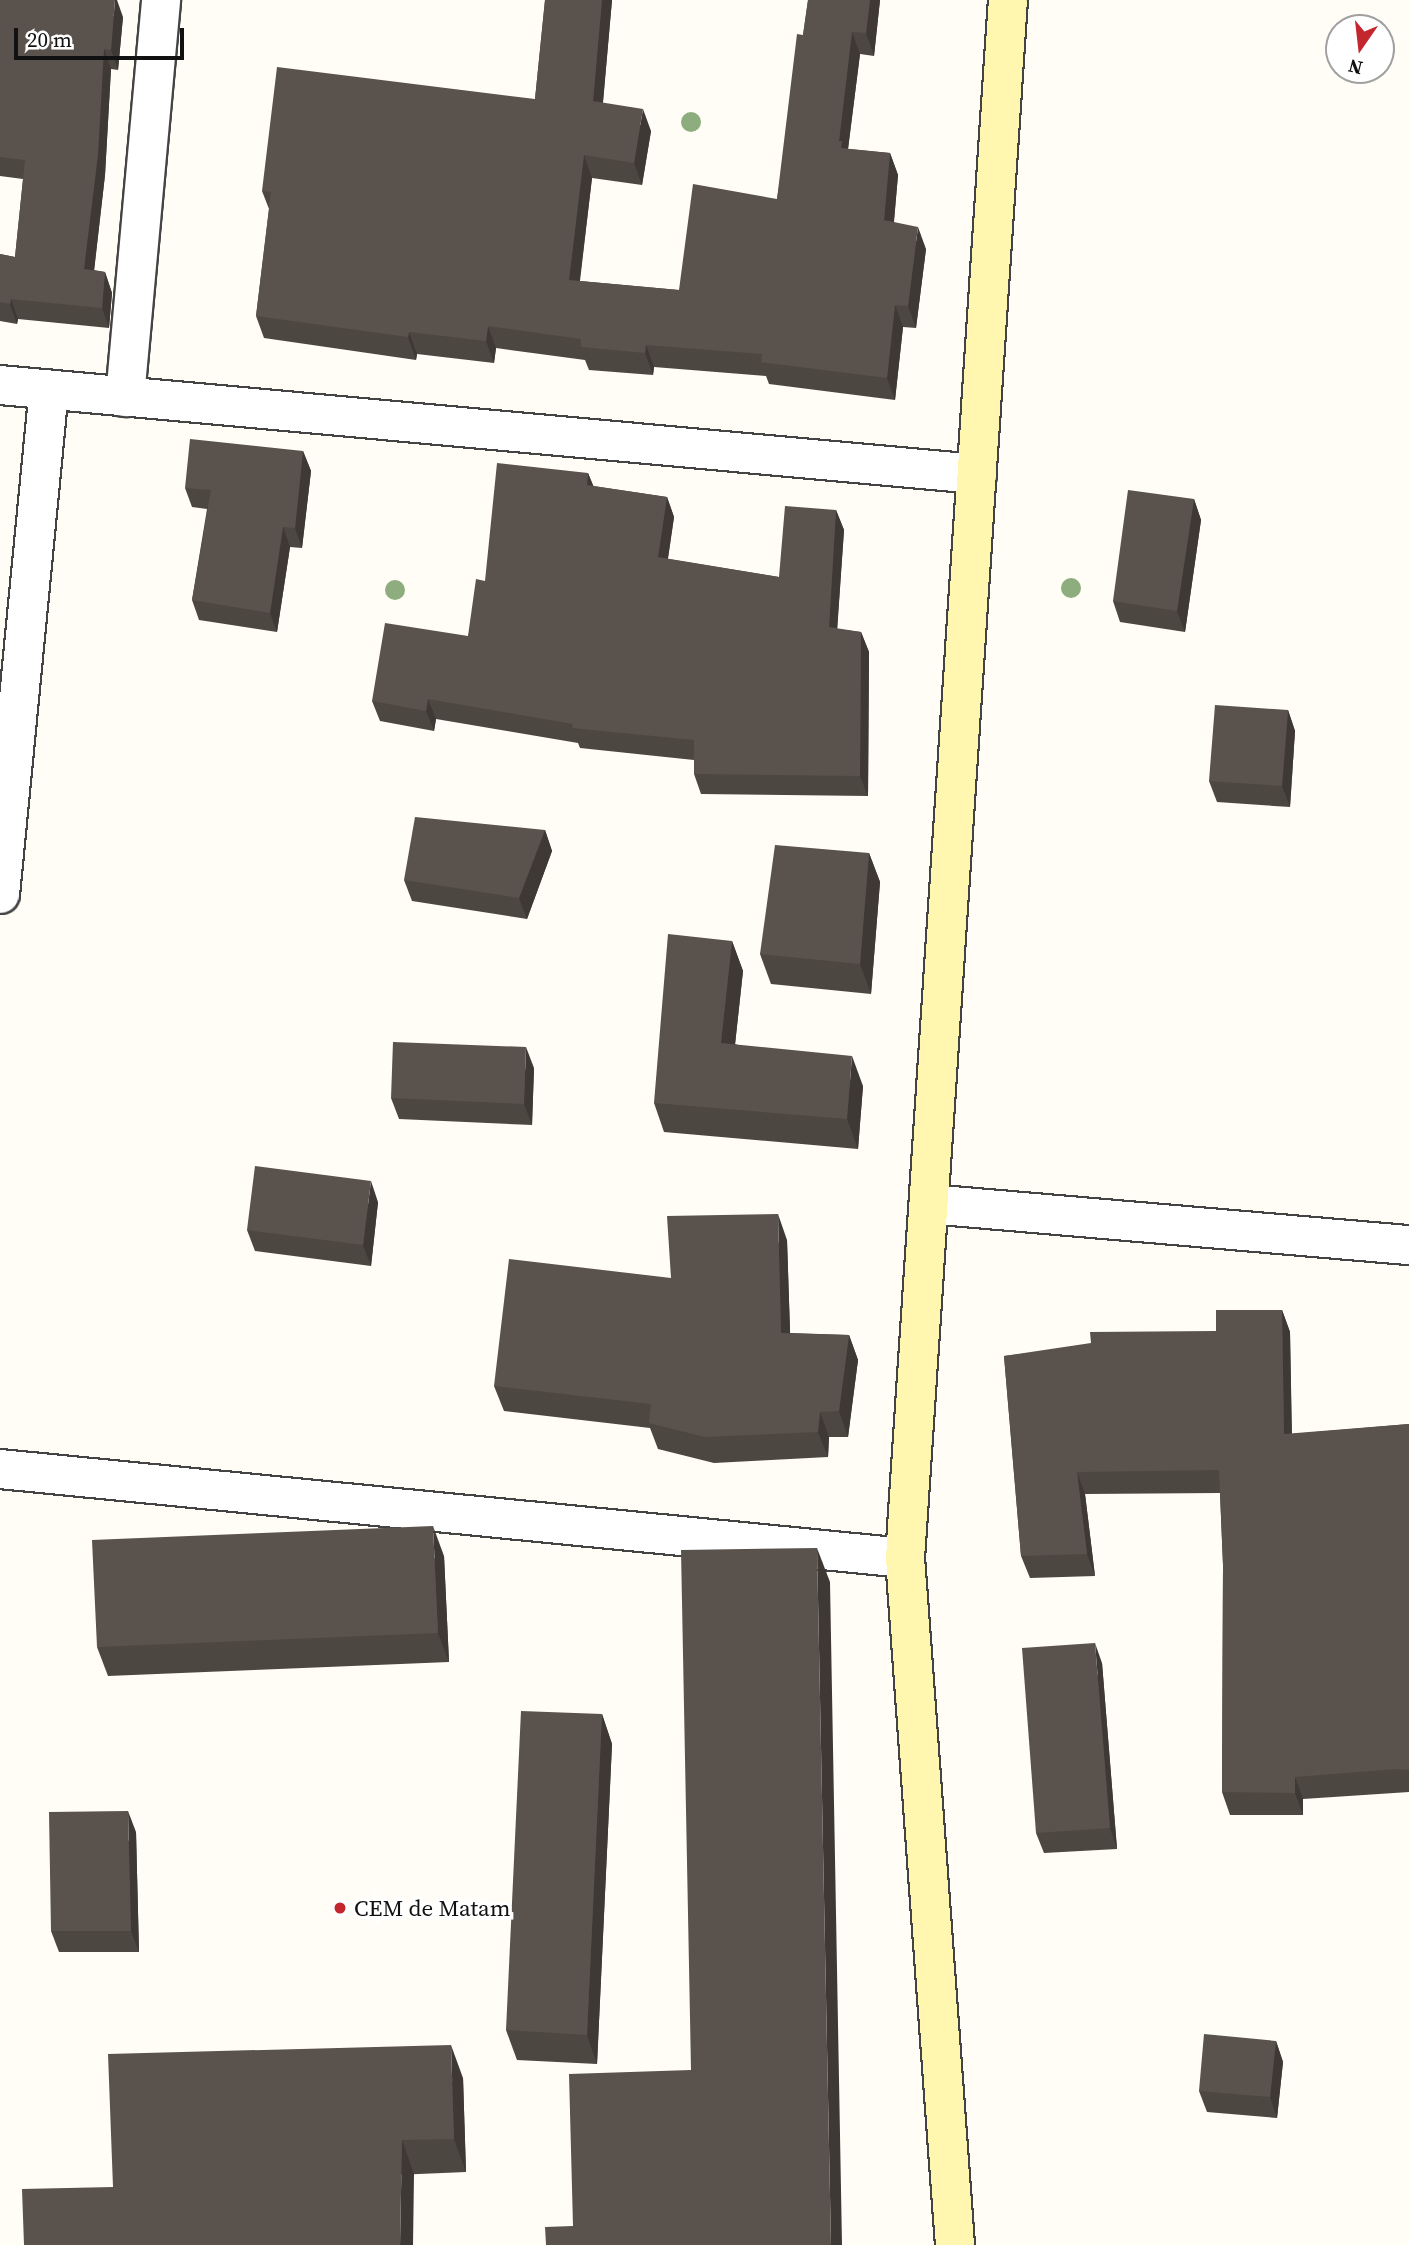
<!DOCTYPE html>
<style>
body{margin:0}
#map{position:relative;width:1409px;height:2245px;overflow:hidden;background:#fffdf5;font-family:"Source Serif 4",serif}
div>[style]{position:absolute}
.roads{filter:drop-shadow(2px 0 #444) drop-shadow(-2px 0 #444) drop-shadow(0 2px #444) drop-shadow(0 -2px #444)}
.street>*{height:38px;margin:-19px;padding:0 19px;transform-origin:19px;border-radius:19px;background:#fff}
.secondary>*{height:38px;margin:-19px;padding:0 19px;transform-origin:19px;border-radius:19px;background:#fff6b0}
.trees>*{width:20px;height:20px;margin:-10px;border-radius:50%;background:#8dad7f}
.wall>*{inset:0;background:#4d4742}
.shaded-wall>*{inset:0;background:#3f3936}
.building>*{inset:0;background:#5a524d}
.dots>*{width:19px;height:19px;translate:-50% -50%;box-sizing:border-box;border:4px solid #fff;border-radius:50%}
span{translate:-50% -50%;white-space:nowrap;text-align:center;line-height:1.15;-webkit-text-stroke:7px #fff;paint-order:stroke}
.poi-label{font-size:23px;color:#111}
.left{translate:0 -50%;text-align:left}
.north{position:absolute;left:1325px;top:14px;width:70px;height:70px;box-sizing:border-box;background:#fff;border:2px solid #a0a0a0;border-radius:50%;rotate:194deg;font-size:19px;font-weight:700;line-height:28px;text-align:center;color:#111}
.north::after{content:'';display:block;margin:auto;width:24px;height:32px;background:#c4262e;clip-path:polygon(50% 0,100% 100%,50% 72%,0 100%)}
.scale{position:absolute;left:14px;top:28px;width:170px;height:32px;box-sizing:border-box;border:4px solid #111;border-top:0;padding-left:9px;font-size:21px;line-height:24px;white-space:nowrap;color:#111;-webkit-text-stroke:5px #fff;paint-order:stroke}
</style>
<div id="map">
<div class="roads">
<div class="street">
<div style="left:0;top:385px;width:981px;rotate:5.21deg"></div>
<div style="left:125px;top:397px;width:399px;rotate:-84.8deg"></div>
<div style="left:0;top:894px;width:507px;rotate:-84.46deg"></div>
<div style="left:929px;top:1204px;width:482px;rotate:4.9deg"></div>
<div style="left:0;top:1469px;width:909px;rotate:5.62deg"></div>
</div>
<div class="secondary">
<div style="left:955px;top:2245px;width:689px;rotate:-94.16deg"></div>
<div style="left:905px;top:1558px;width:1561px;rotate:-86.22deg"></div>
</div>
</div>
<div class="trees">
<div style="left:691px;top:122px"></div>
<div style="left:1071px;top:588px"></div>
<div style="left:395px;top:590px"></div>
</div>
<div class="wall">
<div style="clip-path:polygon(0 0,123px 17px,118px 70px,111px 69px,105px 175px,94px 270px,105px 272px,112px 293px,109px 328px,18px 319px,17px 324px,0 321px,0 254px,15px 257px,23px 179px,0 176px)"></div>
<div style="clip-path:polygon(545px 0,612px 0,603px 103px,651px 131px,642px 185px,592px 178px,580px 281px,679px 290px,777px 199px,803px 35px,808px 0,880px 0,874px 56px,860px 54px,848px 149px,890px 153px,898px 175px,894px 222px,926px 249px,916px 328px,903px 327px,895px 400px,769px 384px,766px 376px,654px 367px,653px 375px,589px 370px,585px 360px,496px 348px,494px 363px,417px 354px,416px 360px,264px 338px,256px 316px,269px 209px,262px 191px,535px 99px)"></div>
<div style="clip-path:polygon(303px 451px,311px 471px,302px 548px,290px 547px,277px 632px,199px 620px,192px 600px,207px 509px,192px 507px,185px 488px)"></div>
<div style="clip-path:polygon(588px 473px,593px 486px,667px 497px,674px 517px,668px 559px,779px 577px,836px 510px,844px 530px,837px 629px,861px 632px,869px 652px,868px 796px,701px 794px,694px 774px,694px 760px,580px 748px,578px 743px,436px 719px,434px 731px,380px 721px,372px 701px,468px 636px,485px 581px)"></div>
<div style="clip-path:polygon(1194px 499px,1201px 520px,1185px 632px,1120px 622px,1113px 601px)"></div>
<div style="clip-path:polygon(1288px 710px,1295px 731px,1290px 807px,1217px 802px,1209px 781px)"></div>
<div style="clip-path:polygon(545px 830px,552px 851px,527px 919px,412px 901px,404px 880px)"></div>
<div style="clip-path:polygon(869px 853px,880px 882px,871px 994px,771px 984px,760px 954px)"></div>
<div style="clip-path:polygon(732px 941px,743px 971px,735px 1044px,863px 1086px,858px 1149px,664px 1132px,654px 1103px)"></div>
<div style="clip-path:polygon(534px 1068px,532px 1125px,399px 1119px,391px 1098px)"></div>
<div style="clip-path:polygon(378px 1202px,371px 1266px,255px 1251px,247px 1230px)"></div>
<div style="clip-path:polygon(787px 1240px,790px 1333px,849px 1335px,858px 1360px,848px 1437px,829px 1437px,828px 1457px,714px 1463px,658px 1449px,650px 1428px,504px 1411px,494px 1386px,671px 1278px)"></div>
<div style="clip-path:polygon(1282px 1310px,1290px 1332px,1292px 1434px,1409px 1424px,1409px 1792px,1303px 1799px,1303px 1815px,1230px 1815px,1222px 1792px,1223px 1565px,1220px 1493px,1085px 1494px,1095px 1576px,1030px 1578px,1021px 1556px,1004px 1356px,1216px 1331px)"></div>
<div style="clip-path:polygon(444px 1556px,449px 1662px,108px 1676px,97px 1647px)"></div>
<div style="clip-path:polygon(1102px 1663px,1117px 1849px,1044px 1853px,1036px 1833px)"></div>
<div style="clip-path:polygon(602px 1714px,612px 1744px,597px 2064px,517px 2060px,506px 2030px)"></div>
<div style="clip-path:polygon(136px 1832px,139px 1952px,59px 1952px,51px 1931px)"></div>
<div style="clip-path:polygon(1276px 2041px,1283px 2062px,1277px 2118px,1207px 2112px,1199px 2091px)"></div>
<div style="clip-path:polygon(463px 2078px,466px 2172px,113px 2187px)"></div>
</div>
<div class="shaded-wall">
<div style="clip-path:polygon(115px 0,117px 0,123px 17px,118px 70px,111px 50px)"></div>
<div style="clip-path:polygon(602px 0,612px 0,601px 123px,593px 101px)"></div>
<div style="clip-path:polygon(870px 0,880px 0,874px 56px,866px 33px)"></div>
<div style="clip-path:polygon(852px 32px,860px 54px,847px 157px,849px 171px,839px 141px)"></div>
<div style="clip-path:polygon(104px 49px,111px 69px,105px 175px,92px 289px,84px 269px)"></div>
<div style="clip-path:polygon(643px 109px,651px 131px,642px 185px,634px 163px)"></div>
<div style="clip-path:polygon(890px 153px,898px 175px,892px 242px,884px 220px)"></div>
<div style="clip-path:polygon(584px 155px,592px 178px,577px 302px,569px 280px)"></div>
<div style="clip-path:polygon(918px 227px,926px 249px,916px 328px,908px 306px)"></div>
<div style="clip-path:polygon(105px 272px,112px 293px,109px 328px,102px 308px)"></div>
<div style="clip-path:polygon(11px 299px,18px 319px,17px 324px,10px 304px)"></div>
<div style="clip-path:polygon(895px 305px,903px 327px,895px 400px,887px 378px)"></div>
<div style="clip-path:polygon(488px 326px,496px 348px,494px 363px,486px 341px)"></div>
<div style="clip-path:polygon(409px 332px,417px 354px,416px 360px,408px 337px)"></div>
<div style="clip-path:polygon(646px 345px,654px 367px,653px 375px,645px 353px)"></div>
<div style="clip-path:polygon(303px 451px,311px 471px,302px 548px,295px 528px)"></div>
<div style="clip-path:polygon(588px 473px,596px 492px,587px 485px)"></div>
<div style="clip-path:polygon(667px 497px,674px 517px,665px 577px,658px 557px)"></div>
<div style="clip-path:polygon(1194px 499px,1201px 520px,1185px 632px,1177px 611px)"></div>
<div style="clip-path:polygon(836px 510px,844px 530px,836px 647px,829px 627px)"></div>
<div style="clip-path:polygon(283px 527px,290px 547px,277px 632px,270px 613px)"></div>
<div style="clip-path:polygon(861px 632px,869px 652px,868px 796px,860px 776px)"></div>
<div style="clip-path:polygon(428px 699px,436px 719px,434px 731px,426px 711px)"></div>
<div style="clip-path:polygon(1288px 710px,1295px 731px,1290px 807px,1282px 786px)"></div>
<div style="clip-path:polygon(545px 830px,552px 851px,527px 919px,519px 898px)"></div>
<div style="clip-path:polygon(869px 853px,880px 882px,871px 994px,860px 964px)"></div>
<div style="clip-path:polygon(732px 941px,743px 971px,732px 1073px,721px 1043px)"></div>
<div style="clip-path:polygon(526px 1047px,534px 1068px,532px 1125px,524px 1104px)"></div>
<div style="clip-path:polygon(852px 1056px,863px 1086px,858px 1149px,847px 1119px)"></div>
<div style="clip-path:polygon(371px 1181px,378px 1202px,371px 1266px,363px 1245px)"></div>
<div style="clip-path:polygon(778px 1214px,787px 1240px,791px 1359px,781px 1333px)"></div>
<div style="clip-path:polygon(1282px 1310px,1290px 1332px,1292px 1457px,1284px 1434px)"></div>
<div style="clip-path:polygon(849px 1335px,858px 1360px,848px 1437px,839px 1411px)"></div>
<div style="clip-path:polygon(820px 1412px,829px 1437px,828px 1457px,818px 1432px)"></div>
<div style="clip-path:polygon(1077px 1472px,1085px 1494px,1095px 1576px,1087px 1554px)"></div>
<div style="clip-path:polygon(433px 1526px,444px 1556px,449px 1662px,438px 1633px)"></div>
<div style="clip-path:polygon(817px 1548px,830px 1582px,842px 2245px,831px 2245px)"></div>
<div style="clip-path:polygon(1095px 1643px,1102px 1663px,1117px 1849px,1110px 1828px)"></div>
<div style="clip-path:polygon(602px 1714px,612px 1744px,597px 2064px,587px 2035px)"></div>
<div style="clip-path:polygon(1295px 1777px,1303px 1799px,1303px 1815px,1295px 1793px)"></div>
<div style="clip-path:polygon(128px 1811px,136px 1832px,139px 1952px,131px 1931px)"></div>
<div style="clip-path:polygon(1276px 2041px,1283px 2062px,1277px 2118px,1270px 2097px)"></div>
<div style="clip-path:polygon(451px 2045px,463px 2078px,466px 2172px,454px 2139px)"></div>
<div style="clip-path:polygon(402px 2140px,414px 2174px,413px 2245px,400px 2245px)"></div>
</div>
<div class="building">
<div style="clip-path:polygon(0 0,115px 0,111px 50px,104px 49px,98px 155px,84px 269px,105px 272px,102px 308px,11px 299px,10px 304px,0 302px,0 254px,15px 257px,25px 160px,0 157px)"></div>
<div style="clip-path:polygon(545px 0,602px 0,593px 101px,643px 109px,634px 163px,584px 155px,569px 280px,679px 290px,693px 184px,777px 199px,797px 34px,803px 35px,808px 0,870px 0,866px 33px,852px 32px,839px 141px,842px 141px,841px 148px,890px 153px,884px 220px,918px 227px,908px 306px,895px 305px,887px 378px,761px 362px,762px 354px,646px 345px,645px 353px,581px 347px,581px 339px,488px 326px,486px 341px,409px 332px,408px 337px,256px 316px,271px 192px,262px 191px,277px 67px,535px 99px)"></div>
<div style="clip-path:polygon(190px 439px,303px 451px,295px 528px,283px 527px,270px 613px,192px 600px,211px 490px,185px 488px)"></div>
<div style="clip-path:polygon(497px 463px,588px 473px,587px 485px,667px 497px,658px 557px,779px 577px,785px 506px,836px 510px,829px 627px,861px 632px,860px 776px,694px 774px,694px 740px,572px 728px,573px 724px,428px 699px,426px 711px,372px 701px,385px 623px,468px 636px,476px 579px,485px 581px)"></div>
<div style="clip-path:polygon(1128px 490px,1194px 499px,1177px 611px,1113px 601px)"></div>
<div style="clip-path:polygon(1215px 705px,1288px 710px,1282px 786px,1209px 781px)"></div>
<div style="clip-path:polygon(415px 817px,545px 830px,519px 898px,404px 880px)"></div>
<div style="clip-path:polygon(775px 845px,869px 853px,860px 964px,760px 954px)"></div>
<div style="clip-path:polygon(668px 934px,732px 941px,721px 1043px,852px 1056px,847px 1119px,654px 1103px)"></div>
<div style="clip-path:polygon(393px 1042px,526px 1047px,524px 1104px,391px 1098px)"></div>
<div style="clip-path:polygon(255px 1166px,371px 1181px,363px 1245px,247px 1230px)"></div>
<div style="clip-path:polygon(778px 1214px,781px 1333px,849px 1335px,839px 1411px,820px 1412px,818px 1432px,705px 1437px,649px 1423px,651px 1404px,494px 1386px,509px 1259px,671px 1278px,667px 1216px)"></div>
<div style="clip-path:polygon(1216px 1310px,1282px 1310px,1284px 1434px,1409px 1424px,1409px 1770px,1396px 1769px,1295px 1777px,1295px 1793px,1222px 1792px,1223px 1565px,1219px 1470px,1077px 1472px,1087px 1554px,1021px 1556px,1004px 1356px,1091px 1343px,1090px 1332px,1216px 1331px)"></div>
<div style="clip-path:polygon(433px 1526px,438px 1633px,97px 1647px,92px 1540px)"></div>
<div style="clip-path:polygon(817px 1548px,831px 2245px,546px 2245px,545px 2227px,573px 2226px,569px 2074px,691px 2070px,681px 1550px)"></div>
<div style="clip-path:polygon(1095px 1643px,1110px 1828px,1036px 1833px,1022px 1648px)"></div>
<div style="clip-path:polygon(521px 1711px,602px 1714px,587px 2035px,506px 2030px)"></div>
<div style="clip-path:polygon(128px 1811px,131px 1931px,51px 1931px,49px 1812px)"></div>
<div style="clip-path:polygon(1204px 2034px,1276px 2041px,1270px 2097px,1199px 2091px)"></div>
<div style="clip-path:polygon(451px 2045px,454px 2139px,402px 2140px,400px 2245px,24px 2245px,22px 2189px,113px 2187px,108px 2054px)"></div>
</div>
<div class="dots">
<div style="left:340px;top:1908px;background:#c4262e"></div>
</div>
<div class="poi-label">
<span class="left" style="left:354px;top:1908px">CEM de Matam</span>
</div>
<div class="north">N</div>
<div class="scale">20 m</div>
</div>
